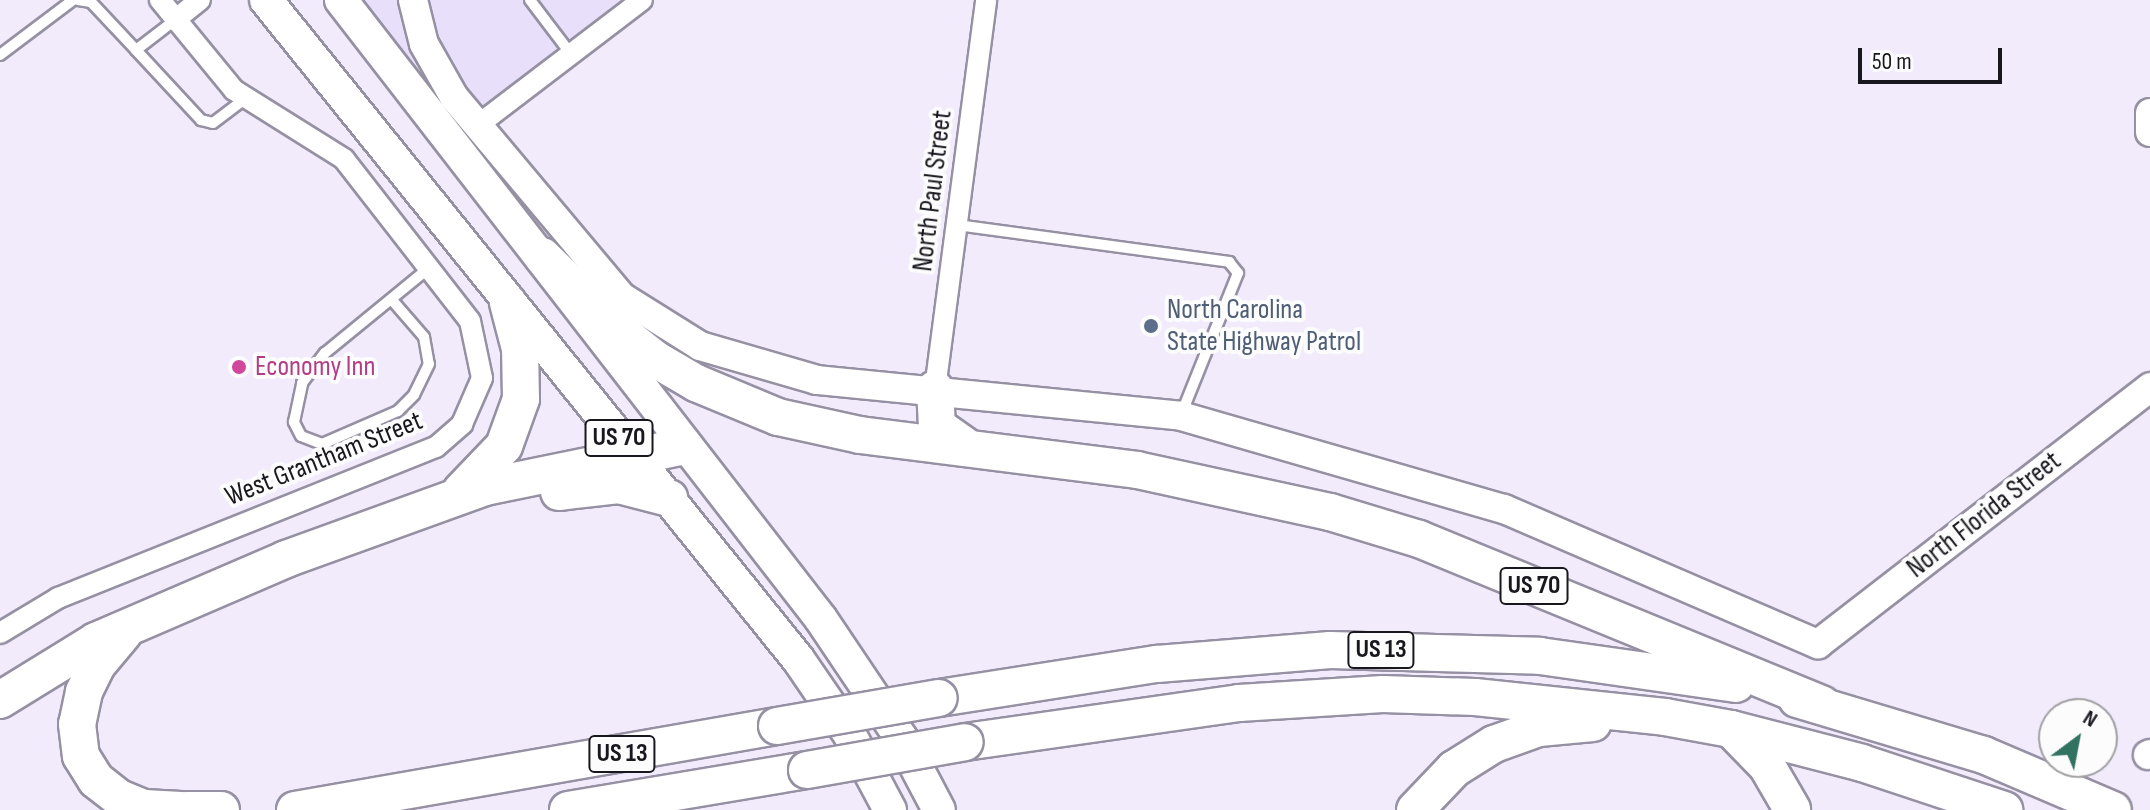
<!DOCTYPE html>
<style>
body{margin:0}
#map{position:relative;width:2150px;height:810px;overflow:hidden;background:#f1ebfc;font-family:"Sofia Sans Condensed",sans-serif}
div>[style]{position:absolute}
.built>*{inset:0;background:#e8dffb}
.roads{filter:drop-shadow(2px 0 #9690a3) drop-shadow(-2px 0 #9690a3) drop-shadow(0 2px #9690a3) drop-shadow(0 -2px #9690a3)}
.lane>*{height:10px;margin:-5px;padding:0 5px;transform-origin:5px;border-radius:5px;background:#fff}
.street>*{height:20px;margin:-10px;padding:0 10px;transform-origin:10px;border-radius:10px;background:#fff}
.secondary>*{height:28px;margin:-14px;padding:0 14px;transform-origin:14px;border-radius:14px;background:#fff}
.primary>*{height:32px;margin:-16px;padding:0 16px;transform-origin:16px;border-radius:16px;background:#fff}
.highway>*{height:36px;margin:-18px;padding:0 18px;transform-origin:18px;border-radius:18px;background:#fff}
.bridges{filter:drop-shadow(2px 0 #9690a3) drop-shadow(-2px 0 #9690a3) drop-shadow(0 2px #9690a3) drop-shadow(0 -2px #9690a3)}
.highway-bridge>*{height:36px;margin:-18px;padding:0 18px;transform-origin:18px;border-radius:18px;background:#fff}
.dots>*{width:22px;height:22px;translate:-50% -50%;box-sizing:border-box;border:4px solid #fcfcfc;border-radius:50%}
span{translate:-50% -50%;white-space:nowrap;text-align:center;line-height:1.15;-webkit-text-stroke:8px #fcfcfc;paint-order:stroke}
.shield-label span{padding:2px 6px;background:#fcfcfc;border:2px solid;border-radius:6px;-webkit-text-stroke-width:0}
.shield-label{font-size:26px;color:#19171e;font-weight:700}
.street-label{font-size:28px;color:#19171e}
.service-label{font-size:28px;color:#4e5e75}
.left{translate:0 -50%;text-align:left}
.hotel-label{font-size:28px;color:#b23c85}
.north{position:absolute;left:2038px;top:698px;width:80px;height:80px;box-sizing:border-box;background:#fcfcfc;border:2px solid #a1a0a3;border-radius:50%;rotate:32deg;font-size:22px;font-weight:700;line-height:32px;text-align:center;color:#19171e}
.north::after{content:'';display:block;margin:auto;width:28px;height:36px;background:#317261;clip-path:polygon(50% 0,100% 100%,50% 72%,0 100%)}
.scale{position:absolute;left:1858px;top:48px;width:144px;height:36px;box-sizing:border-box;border:4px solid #19171e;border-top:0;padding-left:10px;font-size:24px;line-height:28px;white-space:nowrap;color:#19171e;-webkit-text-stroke:6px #fcfcfc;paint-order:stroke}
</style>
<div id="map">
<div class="built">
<div style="clip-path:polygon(341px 0,642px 0,454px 143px)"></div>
</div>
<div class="roads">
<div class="lane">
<div style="left:78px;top:0;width:13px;rotate:9deg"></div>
<div style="left:91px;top:2px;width:66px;rotate:46.8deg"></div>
<div style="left:136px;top:50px;width:49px;rotate:-37.6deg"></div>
<div style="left:530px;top:0;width:68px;rotate:52.8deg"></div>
<div style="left:136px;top:50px;width:96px;rotate:47.1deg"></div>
<div style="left:201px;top:120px;width:12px;rotate:14deg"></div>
<div style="left:213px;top:123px;width:41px;rotate:-37.1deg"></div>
<div style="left:0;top:55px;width:91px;rotate:-37deg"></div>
<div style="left:957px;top:225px;width:275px;rotate:7.7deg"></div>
<div style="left:1229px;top:262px;width:14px;rotate:51deg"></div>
<div style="left:1238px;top:273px;width:153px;rotate:111.9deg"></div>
<div style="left:392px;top:300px;width:49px;rotate:49.1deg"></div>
<div style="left:424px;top:337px;width:27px;rotate:80deg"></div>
<div style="left:429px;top:364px;width:34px;rotate:116deg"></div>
<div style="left:414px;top:395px;width:23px;rotate:135deg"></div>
<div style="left:398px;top:411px;width:83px;rotate:156.5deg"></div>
<div style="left:322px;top:444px;width:22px;rotate:-159deg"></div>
<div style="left:301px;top:436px;width:16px;rotate:-117deg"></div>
<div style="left:294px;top:422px;width:40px;rotate:-78deg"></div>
<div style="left:302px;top:383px;width:38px;rotate:-53deg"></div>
<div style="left:325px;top:353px;width:134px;rotate:-39.3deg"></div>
</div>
<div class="street">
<div style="left:175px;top:20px;width:32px;rotate:-39deg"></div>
<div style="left:478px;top:125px;width:206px;rotate:-37.3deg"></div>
<div style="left:935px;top:389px;width:392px;rotate:-82.5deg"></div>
<div style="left:0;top:633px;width:68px;rotate:-31.1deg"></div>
<div style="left:58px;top:598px;width:407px;rotate:-21.8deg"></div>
<div style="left:436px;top:447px;width:35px;rotate:-41deg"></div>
<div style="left:462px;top:424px;width:50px;rotate:-66.5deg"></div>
<div style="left:482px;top:378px;width:58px;rotate:-101.9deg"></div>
<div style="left:470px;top:321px;width:205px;rotate:-127.9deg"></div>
<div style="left:344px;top:159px;width:130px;rotate:-147.9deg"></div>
<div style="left:234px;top:90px;width:117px;rotate:-129.4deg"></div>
</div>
<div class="secondary">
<div style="left:413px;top:0;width:45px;rotate:76deg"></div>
<div style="left:424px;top:44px;width:61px;rotate:60.5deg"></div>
<div style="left:454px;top:97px;width:261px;rotate:50deg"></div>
<div style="left:622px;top:297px;width:92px;rotate:32.1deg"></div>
<div style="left:700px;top:346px;width:122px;rotate:16.2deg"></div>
<div style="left:817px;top:380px;width:366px;rotate:5.6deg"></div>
<div style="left:1181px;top:416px;width:336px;rotate:16.1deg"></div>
<div style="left:1504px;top:509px;width:342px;rotate:23.3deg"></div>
<div style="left:1818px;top:644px;width:420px;rotate:-37.7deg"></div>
<div style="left:2150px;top:113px;width:19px;rotate:90deg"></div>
<div style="left:2148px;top:755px;width:2px;rotate:-27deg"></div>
</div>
<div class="primary">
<div style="left:266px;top:0;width:847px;rotate:51.09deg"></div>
<div style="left:798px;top:659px;width:92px;rotate:55.6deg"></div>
<div style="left:850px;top:735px;width:85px;rotate:61.9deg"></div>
<div style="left:341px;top:0;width:783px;rotate:52.21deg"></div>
<div style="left:821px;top:619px;width:143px;rotate:56.1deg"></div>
<div style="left:901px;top:738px;width:81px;rotate:62.2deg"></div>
</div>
<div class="highway">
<div style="left:542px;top:256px;width:106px;rotate:44.2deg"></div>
<div style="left:618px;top:330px;width:47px;rotate:38.1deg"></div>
<div style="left:655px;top:359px;width:48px;rotate:30.3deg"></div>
<div style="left:696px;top:383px;width:89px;rotate:22.5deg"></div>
<div style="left:778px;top:417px;width:84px;rotate:12.4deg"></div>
<div style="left:860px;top:435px;width:279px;rotate:7.2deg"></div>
<div style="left:1137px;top:470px;width:198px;rotate:12.3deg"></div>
<div style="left:1330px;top:512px;width:93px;rotate:16.9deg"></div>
<div style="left:1419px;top:539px;width:435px;rotate:22.3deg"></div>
<div style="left:935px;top:389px;width:37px;rotate:87deg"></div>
<div style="left:937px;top:426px;width:33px;rotate:35deg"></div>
<div style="left:461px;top:491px;width:62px;rotate:-46.3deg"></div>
<div style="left:504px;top:446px;width:50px;rotate:-70.1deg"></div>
<div style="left:521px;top:399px;width:50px;rotate:-91.1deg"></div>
<div style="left:520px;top:349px;width:48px;rotate:-104.6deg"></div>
<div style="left:559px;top:492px;width:60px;rotate:-6.7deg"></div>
<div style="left:619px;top:485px;width:52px;rotate:14.6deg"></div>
<div style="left:123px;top:634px;width:40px;rotate:130deg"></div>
<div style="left:97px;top:665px;width:30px;rotate:116deg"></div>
<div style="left:84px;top:692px;width:33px;rotate:102deg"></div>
<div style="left:77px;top:724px;width:32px;rotate:83deg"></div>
<div style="left:81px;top:756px;width:28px;rotate:58deg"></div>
<div style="left:96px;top:780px;width:29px;rotate:38deg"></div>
<div style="left:119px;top:798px;width:27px;rotate:22deg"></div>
<div style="left:144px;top:808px;width:37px;rotate:3deg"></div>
<div style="left:939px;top:698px;width:221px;rotate:-8.9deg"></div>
<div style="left:1157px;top:664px;width:174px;rotate:-4.6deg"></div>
<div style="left:1330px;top:650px;width:210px;rotate:1.6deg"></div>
<div style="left:1540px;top:656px;width:198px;rotate:8.1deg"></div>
<div style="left:1797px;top:699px;width:195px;rotate:16.7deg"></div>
<div style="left:1984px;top:755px;width:140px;rotate:23.1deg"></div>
<div style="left:0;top:700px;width:113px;rotate:-31.6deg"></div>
<div style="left:96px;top:641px;width:207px;rotate:-23.3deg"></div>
<div style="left:286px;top:559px;width:212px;rotate:-19.9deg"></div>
<div style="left:485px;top:487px;width:203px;rotate:-11.6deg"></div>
<div style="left:1731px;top:729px;width:52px;rotate:45.8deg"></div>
<div style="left:1767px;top:766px;width:50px;rotate:59.8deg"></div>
<div style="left:965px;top:742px;width:277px;rotate:-8.1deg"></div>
<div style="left:1239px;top:703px;width:144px;rotate:-3.6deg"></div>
<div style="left:1383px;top:694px;width:92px;rotate:1.9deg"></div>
<div style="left:1475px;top:697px;width:191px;rotate:6deg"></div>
<div style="left:1665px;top:717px;width:67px;rotate:10.3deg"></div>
<div style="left:1731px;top:729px;width:135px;rotate:14.5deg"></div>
<div style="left:1862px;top:763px;width:150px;rotate:18.3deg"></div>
<div style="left:187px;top:810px;width:34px"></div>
<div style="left:295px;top:810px;width:489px;rotate:-9.9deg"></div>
<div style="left:568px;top:810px;width:242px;rotate:-9.5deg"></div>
<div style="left:1415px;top:810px;width:57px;rotate:-46.4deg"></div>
<div style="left:1454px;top:769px;width:47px;rotate:-32deg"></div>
<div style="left:1494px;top:744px;width:48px;rotate:-19.6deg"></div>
<div style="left:1539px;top:728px;width:54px;rotate:-5.3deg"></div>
</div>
</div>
<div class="bridges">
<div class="highway-bridge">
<div style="left:777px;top:726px;width:164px;rotate:-9.8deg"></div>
<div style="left:807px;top:770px;width:160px;rotate:-10deg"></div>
</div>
</div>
<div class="dots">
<div style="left:1151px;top:326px;background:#5c6f8a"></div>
<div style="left:239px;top:367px;background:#d1479c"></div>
</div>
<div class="shield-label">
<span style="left:619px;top:438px">US 70</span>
<span style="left:1534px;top:586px">US 70</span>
<span style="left:1381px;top:650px">US 13</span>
<span style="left:622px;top:754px">US 13</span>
</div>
<div class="street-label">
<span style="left:933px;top:191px;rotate:-83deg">North Paul Street</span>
<span style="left:324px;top:459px;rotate:-22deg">West Grantham Street</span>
<span style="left:1984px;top:515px;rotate:-38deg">North Florida Street</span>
</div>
<div class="service-label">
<span class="left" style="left:1167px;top:326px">North Carolina<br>State Highway Patrol</span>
</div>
<div class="hotel-label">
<span class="left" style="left:255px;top:367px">Economy Inn</span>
</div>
<div class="north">N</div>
<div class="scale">50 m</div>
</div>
